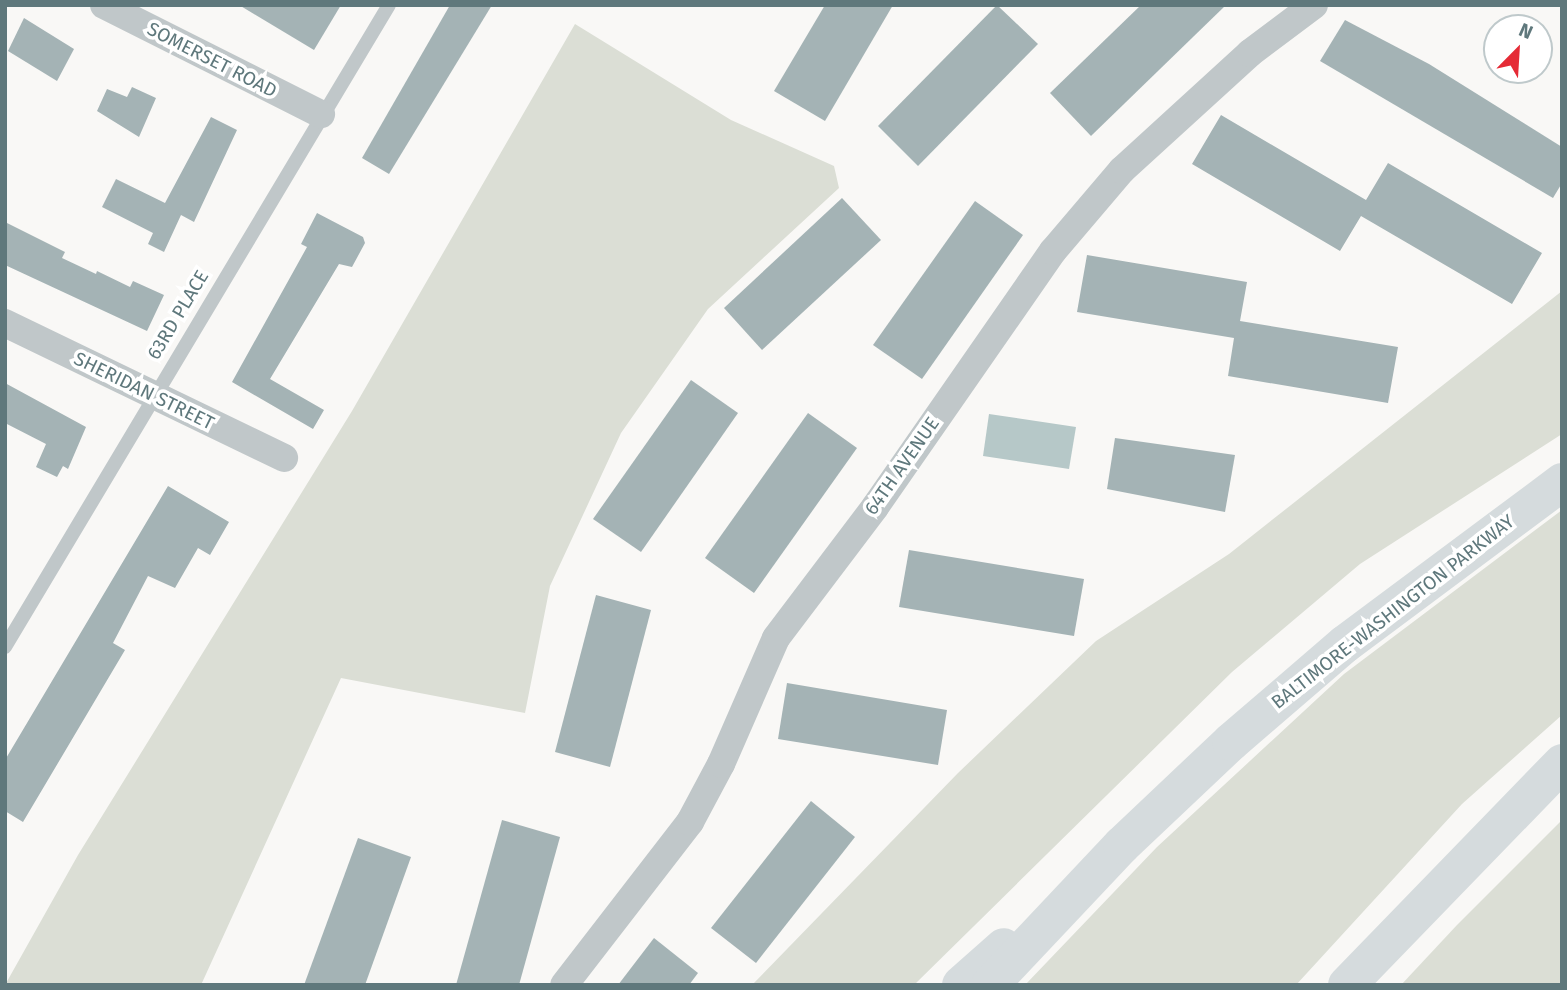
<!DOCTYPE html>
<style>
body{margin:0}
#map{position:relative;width:1567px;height:990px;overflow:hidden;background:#f9f8f6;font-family:"Fira Sans",sans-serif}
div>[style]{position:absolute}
.green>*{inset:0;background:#dbded5}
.water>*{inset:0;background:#b6c8c8}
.building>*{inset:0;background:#a4b3b5}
.service>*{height:14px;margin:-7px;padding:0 7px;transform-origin:7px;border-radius:7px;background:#c0c7c9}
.minor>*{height:28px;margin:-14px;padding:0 14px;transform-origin:14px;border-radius:14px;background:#c0c7c9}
.motorway>*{height:38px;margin:-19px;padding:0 19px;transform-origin:19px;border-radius:19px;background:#d5dbdd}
span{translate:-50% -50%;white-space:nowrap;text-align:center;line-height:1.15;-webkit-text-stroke:7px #fff;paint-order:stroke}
.street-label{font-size:19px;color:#5f787c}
.frame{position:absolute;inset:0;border:7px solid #5f787c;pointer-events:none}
.north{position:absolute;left:1483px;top:14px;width:70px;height:70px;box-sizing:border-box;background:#fff;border:2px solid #bfc9cb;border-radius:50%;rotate:24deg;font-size:19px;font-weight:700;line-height:28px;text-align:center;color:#5f787c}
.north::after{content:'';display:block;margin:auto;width:24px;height:32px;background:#e52b36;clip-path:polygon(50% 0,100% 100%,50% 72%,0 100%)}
</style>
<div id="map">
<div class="green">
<div style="clip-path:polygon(575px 24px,731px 120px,834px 166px,839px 188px,708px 309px,621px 433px,550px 586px,525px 713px,341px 678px,201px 985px,5px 985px,78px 855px,352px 411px)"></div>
<div style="clip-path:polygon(1562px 291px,1562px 434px,1360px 564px,1232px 672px,914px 985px,752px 985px,958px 773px,1096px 641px,1229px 554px)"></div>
<div style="clip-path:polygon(1562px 510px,1562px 715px,1462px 804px,1296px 985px,1025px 985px,1157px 847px,1344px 674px)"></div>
<div style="clip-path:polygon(1562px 820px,1562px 985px,1401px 985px,1457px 925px)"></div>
</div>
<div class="water">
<div style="clip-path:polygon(989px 414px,1076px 427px,1069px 469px,983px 456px)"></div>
</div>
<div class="building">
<div style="clip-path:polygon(239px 5px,341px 5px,314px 50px)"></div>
<div style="clip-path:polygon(450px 5px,492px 5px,389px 174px,362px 158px)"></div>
<div style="clip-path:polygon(825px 5px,893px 5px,825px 121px,774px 91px)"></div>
<div style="clip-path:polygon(997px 5px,1038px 44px,918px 166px,878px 126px)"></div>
<div style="clip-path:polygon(1141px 5px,1226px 5px,1091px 136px,1050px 93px)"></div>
<div style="clip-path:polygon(24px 18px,74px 49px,57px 81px,8px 51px)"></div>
<div style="clip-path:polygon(1345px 20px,1429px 64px,1562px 147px,1562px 183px,1553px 198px,1320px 61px)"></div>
<div style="clip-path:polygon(132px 87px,156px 98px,139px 137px,97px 111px,107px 89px,127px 97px)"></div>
<div style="clip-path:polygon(1221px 115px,1366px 200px,1388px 163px,1542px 253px,1512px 304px,1361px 216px,1340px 251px,1192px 164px)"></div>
<div style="clip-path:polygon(211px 117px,237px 130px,194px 222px,181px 215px,164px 252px,148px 244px,153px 233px,102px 207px,116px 179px,165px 203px)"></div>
<div style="clip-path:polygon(842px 198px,881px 240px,762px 350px,724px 308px)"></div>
<div style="clip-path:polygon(975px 201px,1023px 235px,922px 379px,873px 345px)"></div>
<div style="clip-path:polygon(317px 213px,363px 237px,365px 243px,352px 267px,339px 264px,270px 379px,324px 410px,313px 429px,232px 382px,307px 247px,301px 244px)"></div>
<div style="clip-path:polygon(5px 222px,65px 252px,62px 258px,96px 274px,97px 271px,130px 287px,133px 281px,164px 295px,147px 331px,5px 265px)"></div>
<div style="clip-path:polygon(1087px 255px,1247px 282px,1240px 321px,1398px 347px,1388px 403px,1228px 376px,1234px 338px,1077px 312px)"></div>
<div style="clip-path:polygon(691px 380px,738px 413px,641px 552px,593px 519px)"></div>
<div style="clip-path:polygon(5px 383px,86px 427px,68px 469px,63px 466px,57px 477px,36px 467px,46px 444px,5px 423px)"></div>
<div style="clip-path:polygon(808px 413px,857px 448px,754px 593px,705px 558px)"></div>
<div style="clip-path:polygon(1115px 438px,1235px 455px,1225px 512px,1107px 489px)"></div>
<div style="clip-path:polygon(168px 486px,229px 522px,210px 555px,198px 548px,175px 588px,148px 576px,113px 643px,125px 650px,23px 822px,5px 811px,5px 760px)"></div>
<div style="clip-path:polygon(909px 550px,1084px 579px,1074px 636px,899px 607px)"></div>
<div style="clip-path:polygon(596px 595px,651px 610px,610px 767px,555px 752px)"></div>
<div style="clip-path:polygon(787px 683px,947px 710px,938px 765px,778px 739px)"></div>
<div style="clip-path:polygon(811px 801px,855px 837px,756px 963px,711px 928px)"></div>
<div style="clip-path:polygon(502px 820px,560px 837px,519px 985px,456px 985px)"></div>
<div style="clip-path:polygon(358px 838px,411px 857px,365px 985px,304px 985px)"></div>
<div style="clip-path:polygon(654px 938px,698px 973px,689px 985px,618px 985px)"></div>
</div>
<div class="service">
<div style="left:5px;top:647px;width:748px;rotate:-59.12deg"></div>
</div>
<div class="minor">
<div style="left:104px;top:5px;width:243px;rotate:26.7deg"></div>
<div style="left:5px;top:323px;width:310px;rotate:25.8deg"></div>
<div style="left:564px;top:985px;width:206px;rotate:-52.3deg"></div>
<div style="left:690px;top:822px;width:66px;rotate:-61.9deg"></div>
<div style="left:721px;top:764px;width:137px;rotate:-66.4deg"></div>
<div style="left:776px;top:638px;width:164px;rotate:-52.9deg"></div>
<div style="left:875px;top:507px;width:312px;rotate:-55.2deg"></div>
<div style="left:1053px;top:251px;width:106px;rotate:-49.6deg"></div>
<div style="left:1122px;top:170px;width:173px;rotate:-42.4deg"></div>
<div style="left:1250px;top:53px;width:80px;rotate:-36.9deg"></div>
</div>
<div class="motorway">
<div style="left:961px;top:985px;width:57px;rotate:-41.5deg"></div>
<div style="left:990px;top:985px;width:192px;rotate:-46.7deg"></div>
<div style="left:1122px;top:845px;width:150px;rotate:-43.4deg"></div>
<div style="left:1231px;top:742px;width:150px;rotate:-40.7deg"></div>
<div style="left:1345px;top:644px;width:271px;rotate:-36.7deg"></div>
<div style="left:1347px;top:985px;width:309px;rotate:-45.9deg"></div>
</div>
<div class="street-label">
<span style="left:212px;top:60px;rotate:27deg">SOMERSET ROAD</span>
<span style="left:178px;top:315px;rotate:-59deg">63RD PLACE</span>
<span style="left:144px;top:391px;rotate:26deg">SHERIDAN STREET</span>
<span style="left:902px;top:466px;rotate:-55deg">64TH AVENUE</span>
<span style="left:1393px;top:612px;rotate:-38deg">BALTIMORE-WASHINGTON PARKWAY</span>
</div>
<div class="frame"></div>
<div class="north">N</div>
</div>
